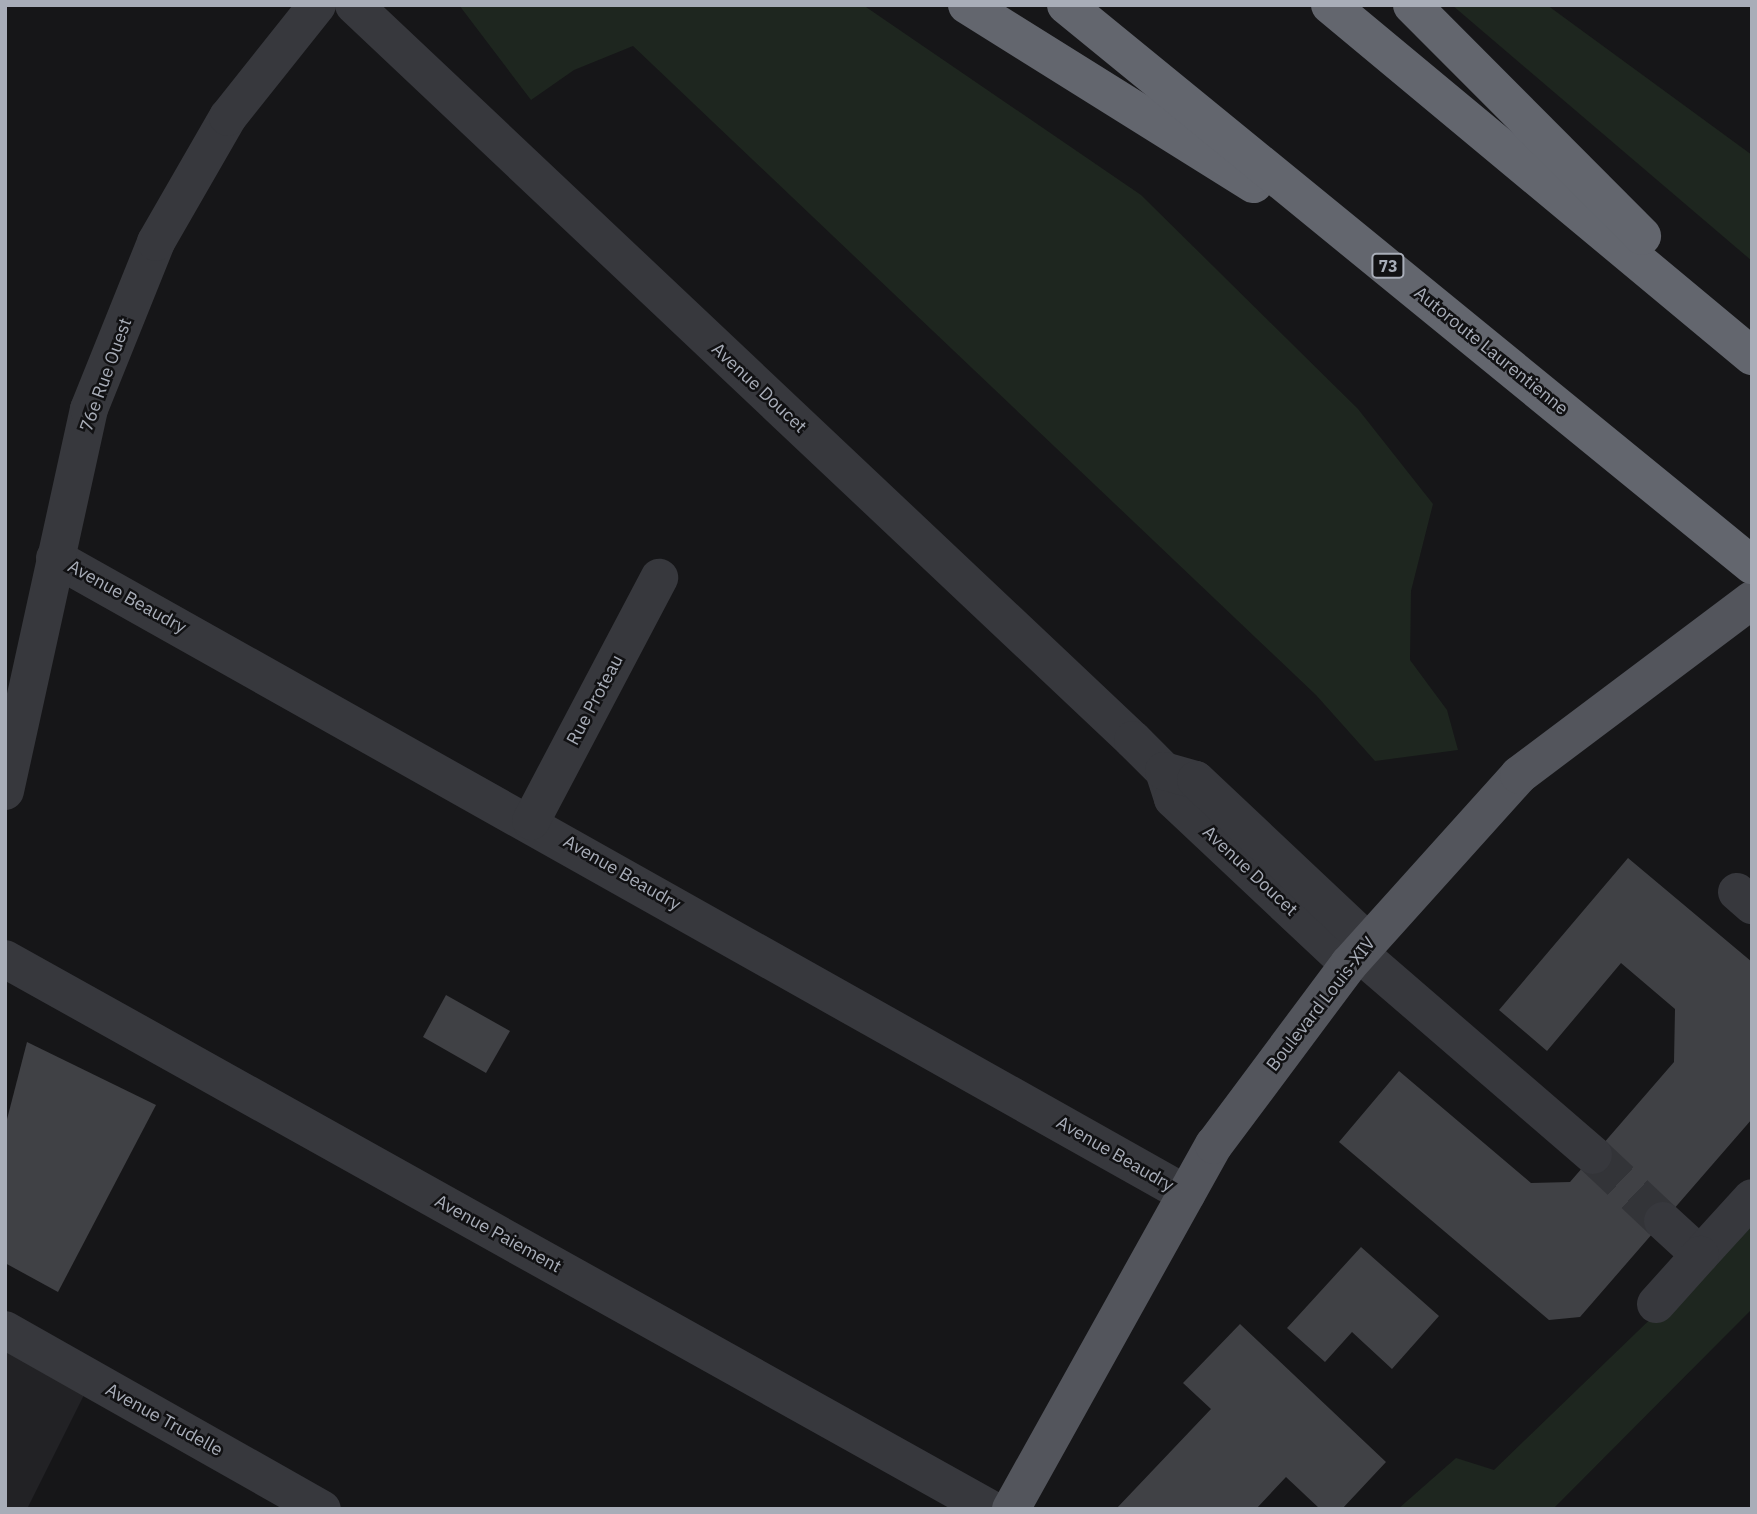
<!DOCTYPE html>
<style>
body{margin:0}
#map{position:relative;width:1757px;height:1514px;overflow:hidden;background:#161618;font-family:"IBM Plex Sans",sans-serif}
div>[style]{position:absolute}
.built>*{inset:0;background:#222225}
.green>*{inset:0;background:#1e261f}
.building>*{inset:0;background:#404145}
.minor-tunnel>*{height:38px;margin-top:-19px;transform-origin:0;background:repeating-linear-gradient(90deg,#333438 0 38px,transparent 0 57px)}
.minor>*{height:38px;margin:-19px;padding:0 19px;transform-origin:19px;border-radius:19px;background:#37383d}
.major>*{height:38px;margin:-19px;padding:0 19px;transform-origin:19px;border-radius:19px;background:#53555c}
.highway>*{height:38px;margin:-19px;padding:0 19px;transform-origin:19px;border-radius:19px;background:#63666e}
span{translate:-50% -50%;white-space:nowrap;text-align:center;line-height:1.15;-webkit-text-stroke:5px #111113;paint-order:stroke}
.shield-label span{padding:2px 5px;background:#111113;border:2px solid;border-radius:5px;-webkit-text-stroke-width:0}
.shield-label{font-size:16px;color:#a8adb8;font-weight:700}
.street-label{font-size:18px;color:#a8adb8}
.frame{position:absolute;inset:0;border:7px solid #a8adb8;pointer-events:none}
</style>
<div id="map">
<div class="built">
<div style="clip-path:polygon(5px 1330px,92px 1379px,27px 1509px,5px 1509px)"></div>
</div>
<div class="green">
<div style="clip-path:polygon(459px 5px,863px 5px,1141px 195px,1358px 409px,1433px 504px,1411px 591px,1410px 660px,1447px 710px,1458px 750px,1375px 761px,1316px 695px,633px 46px,574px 70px,531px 100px)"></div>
<div style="clip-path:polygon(1452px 5px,1547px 5px,1752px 155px,1752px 261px)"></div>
<div style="clip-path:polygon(1752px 1221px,1752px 1309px,1553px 1509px,1398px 1509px,1456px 1458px,1494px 1470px)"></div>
</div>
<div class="building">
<div style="clip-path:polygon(1628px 858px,1752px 962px,1752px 1119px,1580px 1317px,1549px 1320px,1339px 1142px,1399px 1071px,1531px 1183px,1570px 1182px,1674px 1062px,1675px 1009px,1621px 963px,1547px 1051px,1499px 1010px)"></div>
<div style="clip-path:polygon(446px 995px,510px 1031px,486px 1073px,423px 1037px)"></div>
<div style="clip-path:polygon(27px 1042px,156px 1105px,58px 1292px,5px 1263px,5px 1127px)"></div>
<div style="clip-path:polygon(1361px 1247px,1439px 1316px,1392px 1369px,1352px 1332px,1325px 1362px,1287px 1328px)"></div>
<div style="clip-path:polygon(1240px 1324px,1386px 1462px,1342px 1509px,1320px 1509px,1286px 1477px,1256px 1509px,1116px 1509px,1211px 1409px,1183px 1383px)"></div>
</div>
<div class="minor-tunnel">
<div style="left:1593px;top:1155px;width:96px;rotate:43.3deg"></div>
</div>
<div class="minor">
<div style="left:354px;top:5px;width:1071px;rotate:43.34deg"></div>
<div style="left:1133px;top:740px;width:44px;rotate:45deg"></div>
<div style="left:1164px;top:771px;width:29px;rotate:72deg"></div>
<div style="left:1173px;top:799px;width:241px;rotate:43.2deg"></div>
<div style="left:55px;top:558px;width:1298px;rotate:29.35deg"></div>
<div style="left:1164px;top:771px;width:33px;rotate:16deg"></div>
<div style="left:1196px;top:780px;width:236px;rotate:43.3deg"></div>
<div style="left:5px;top:791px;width:391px;rotate:-77.6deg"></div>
<div style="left:89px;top:409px;width:180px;rotate:-68.1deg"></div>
<div style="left:156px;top:242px;width:144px;rotate:-60.1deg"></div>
<div style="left:228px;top:117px;width:143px;rotate:-51.5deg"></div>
<div style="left:531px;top:821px;width:275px;rotate:-62.2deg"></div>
<div style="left:1737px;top:892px;width:20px;rotate:41deg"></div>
<div style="left:1359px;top:953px;width:309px;rotate:40.8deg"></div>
<div style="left:5px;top:959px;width:1128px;rotate:29.18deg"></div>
<div style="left:1663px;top:1221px;width:50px;rotate:42.6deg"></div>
<div style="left:1700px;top:1255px;width:77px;rotate:-47.6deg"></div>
<div style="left:1656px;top:1304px;width:66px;rotate:-48.1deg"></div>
<div style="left:5px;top:1330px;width:364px;rotate:29.5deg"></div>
</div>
<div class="major">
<div style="left:1011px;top:1509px;width:417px;rotate:-60.9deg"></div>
<div style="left:1214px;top:1145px;width:226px;rotate:-53.3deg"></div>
<div style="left:1349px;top:964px;width:254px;rotate:-48deg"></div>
<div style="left:1519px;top:775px;width:291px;rotate:-36.9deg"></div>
</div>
<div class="highway">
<div style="left:967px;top:5px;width:338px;rotate:32deg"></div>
<div style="left:1066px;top:5px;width:886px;rotate:39.23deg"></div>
<div style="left:1330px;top:5px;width:549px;rotate:39.75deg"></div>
<div style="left:1412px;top:5px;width:326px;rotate:45.1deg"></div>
</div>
<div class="shield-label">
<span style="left:1388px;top:266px">73</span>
</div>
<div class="street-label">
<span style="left:1491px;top:351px;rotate:39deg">Autoroute Laurentienne</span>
<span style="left:106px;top:375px;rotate:-70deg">76e Rue Ouest</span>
<span style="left:759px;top:388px;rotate:43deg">Avenue Doucet</span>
<span style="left:127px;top:597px;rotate:29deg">Avenue Beaudry</span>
<span style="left:595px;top:700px;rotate:-62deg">Rue Proteau</span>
<span style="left:1250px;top:871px;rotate:43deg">Avenue Doucet</span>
<span style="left:622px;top:873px;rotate:30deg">Avenue Beaudry</span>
<span style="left:1321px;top:1004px;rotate:-52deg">Boulevard Louis-XIV</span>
<span style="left:1115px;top:1154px;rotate:30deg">Avenue Beaudry</span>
<span style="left:498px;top:1234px;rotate:29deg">Avenue Paiement</span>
<span style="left:164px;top:1420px;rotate:29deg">Avenue Trudelle</span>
</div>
<div class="frame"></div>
</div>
